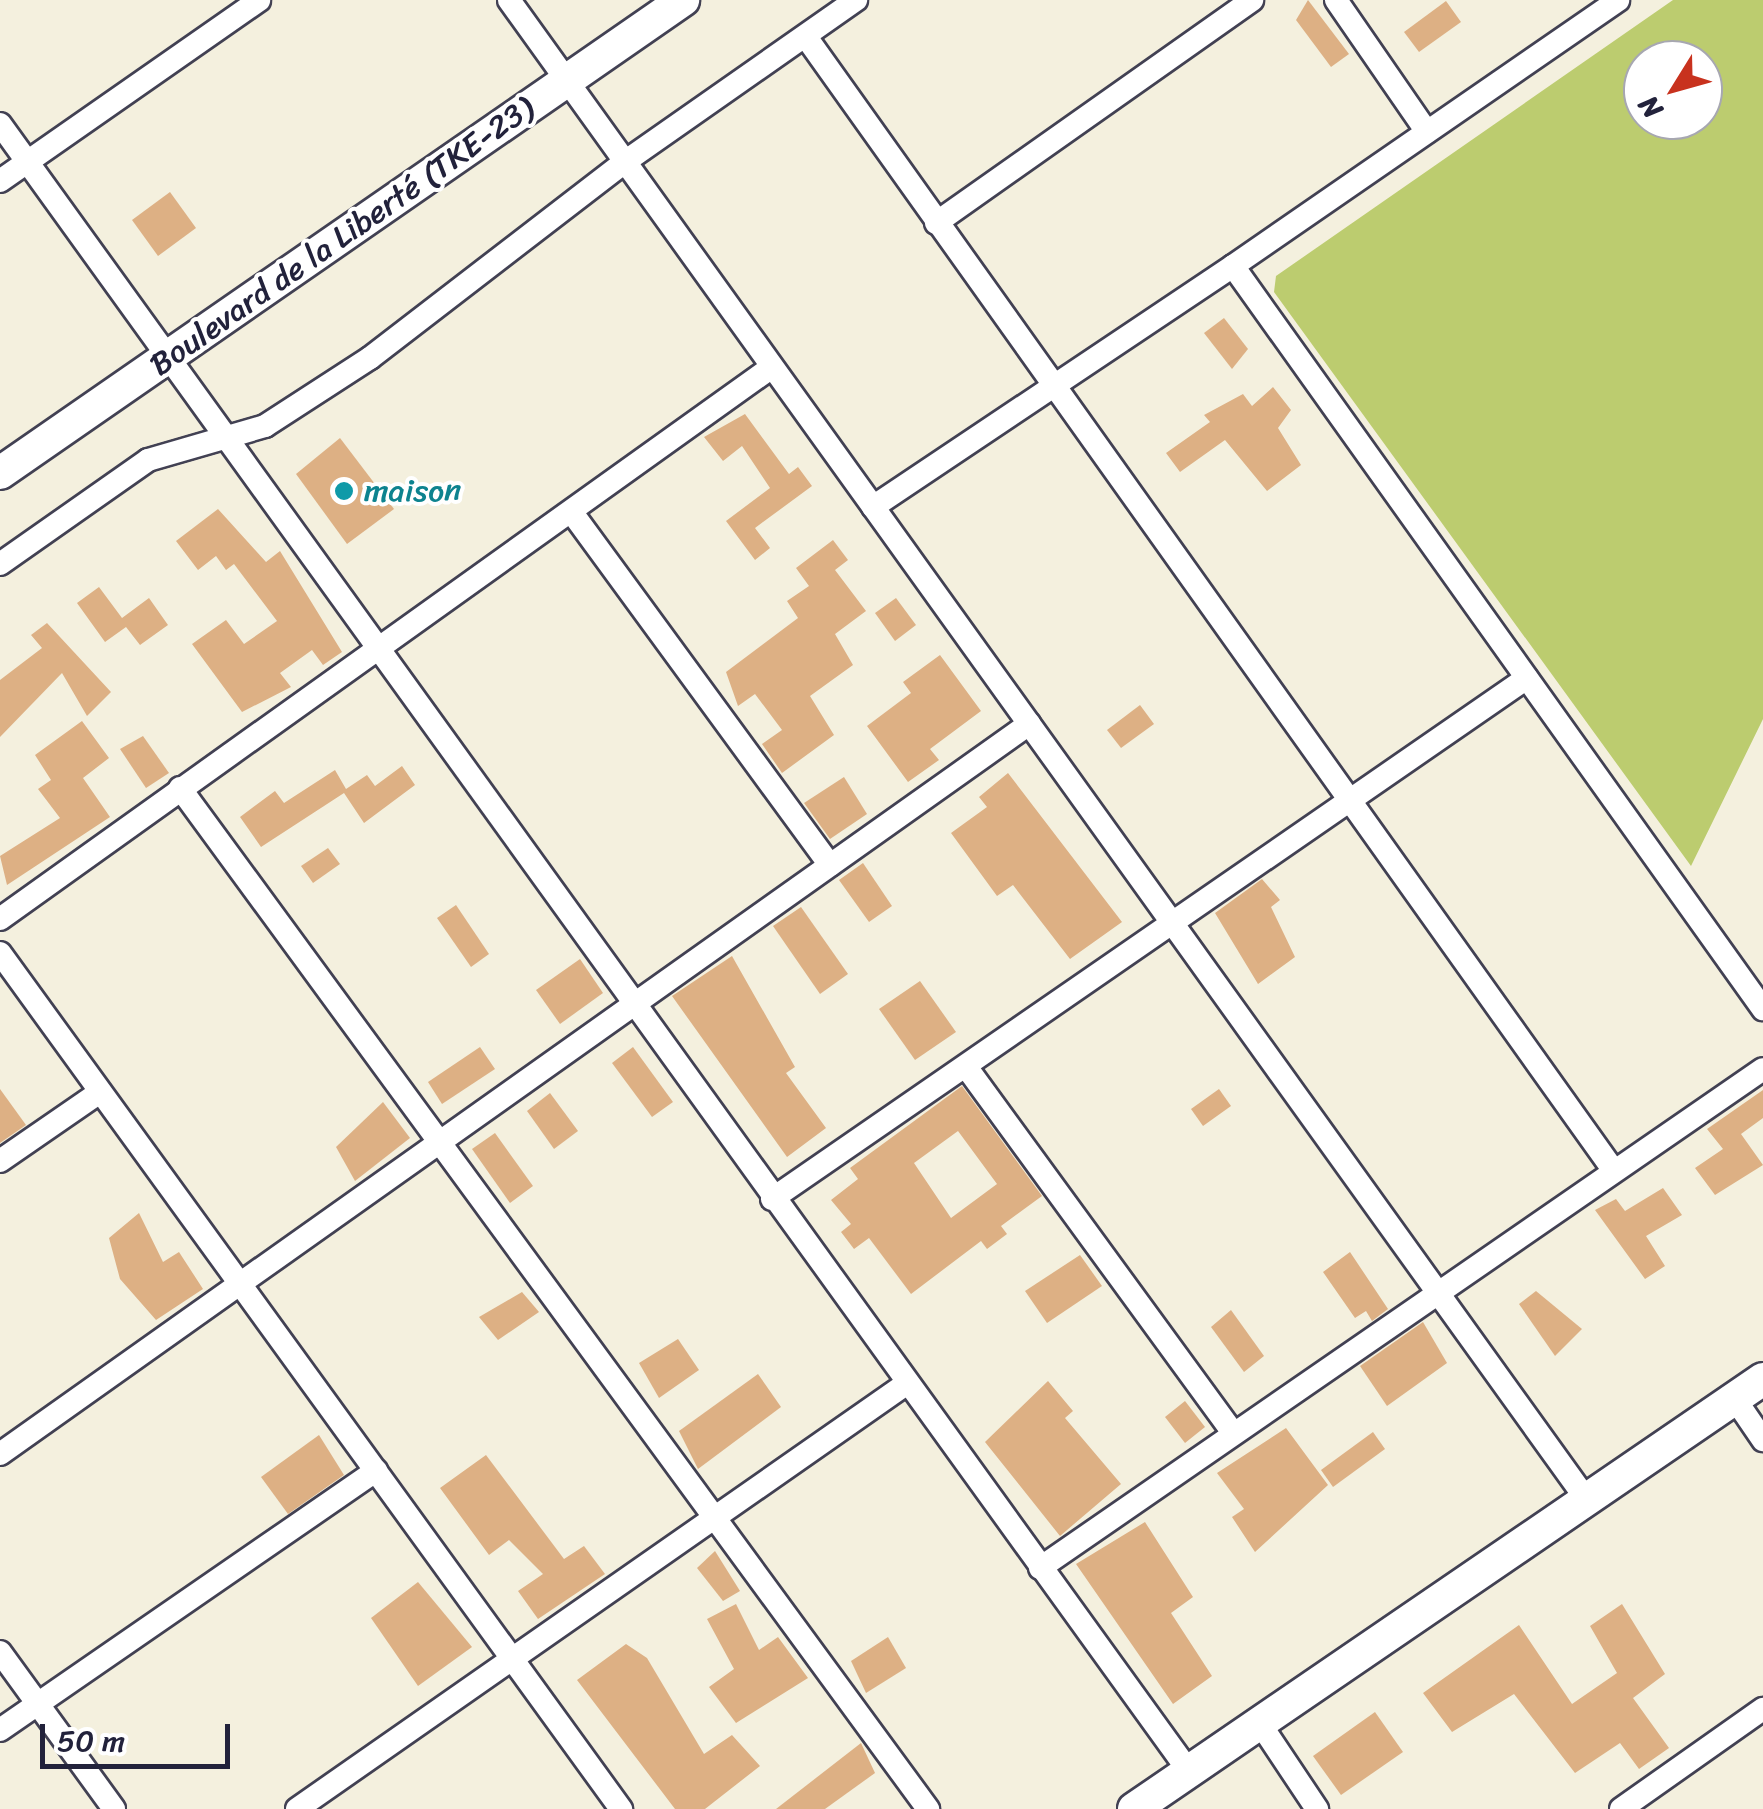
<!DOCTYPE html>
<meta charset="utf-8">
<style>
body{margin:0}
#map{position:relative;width:1763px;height:1809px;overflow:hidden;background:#f4f0de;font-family:Sriracha,sans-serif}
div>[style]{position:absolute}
.green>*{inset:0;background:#bccc6f}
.building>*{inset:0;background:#ddb084}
.roads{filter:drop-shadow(2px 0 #424153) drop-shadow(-2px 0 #424153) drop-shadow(0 2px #424153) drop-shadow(0 -2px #424153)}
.street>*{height:22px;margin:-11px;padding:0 11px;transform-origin:11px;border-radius:11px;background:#fff}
.secondary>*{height:32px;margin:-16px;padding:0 16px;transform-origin:16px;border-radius:16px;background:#fff}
.dots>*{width:28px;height:28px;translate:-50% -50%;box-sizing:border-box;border:5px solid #fff;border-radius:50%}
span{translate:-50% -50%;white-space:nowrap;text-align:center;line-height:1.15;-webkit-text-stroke:8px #fff;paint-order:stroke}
.street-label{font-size:32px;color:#22223b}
.culture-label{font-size:32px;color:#0d838f}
.left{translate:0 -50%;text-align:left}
.north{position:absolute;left:1623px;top:40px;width:100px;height:100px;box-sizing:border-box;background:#fff;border:2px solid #a7a7b1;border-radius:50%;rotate:233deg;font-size:28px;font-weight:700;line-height:40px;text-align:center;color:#22223b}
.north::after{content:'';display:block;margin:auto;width:35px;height:45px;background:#c8321e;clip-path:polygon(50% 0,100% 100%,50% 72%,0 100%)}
.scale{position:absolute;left:40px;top:1724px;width:190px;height:45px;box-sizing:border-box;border:5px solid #22223b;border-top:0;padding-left:12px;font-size:30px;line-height:35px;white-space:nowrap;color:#22223b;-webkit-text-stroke:8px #fff;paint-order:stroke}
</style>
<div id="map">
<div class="green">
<div style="clip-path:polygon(evenodd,1673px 0,1763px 0,1763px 719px,1691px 866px,1274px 292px,1276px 276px,1673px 0,1643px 60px,1703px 60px,1703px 120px,1643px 120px,1643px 60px)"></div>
</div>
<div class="building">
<div style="clip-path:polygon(1308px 0,1349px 54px,1331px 67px,1296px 20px)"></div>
<div style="clip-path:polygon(1446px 1px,1461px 22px,1419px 52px,1404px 32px)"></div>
<div style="clip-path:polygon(170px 192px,196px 228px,158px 256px,132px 220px)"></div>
<div style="clip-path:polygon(1224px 318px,1248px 349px,1232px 369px,1204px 333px)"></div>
<div style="clip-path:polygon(1273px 387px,1291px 410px,1278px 428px,1301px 465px,1267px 491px,1225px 440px,1180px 472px,1166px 453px,1210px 422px,1204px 415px,1243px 394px,1252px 406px)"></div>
<div style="clip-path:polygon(745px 414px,789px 474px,798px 467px,812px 486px,755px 528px,770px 548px,755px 560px,726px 521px,770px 488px,742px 446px,723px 461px,704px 437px)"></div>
<div style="clip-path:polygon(340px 438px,394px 509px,347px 544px,296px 474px)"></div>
<div style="clip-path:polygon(218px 509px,266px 562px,280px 551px,342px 652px,323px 665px,312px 650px,280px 673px,291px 687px,242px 712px,192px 644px,226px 620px,244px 644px,277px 621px,234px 564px,226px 570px,216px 556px,198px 570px,176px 541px)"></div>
<div style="clip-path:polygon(833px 540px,848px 560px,835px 570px,866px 611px,835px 634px,853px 665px,810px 696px,834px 735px,782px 773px,762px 744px,782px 730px,755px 694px,738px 706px,726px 672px,798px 618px,787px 601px,809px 586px,796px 568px)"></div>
<div style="clip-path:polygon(99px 587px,122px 618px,149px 598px,168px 625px,140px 645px,126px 627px,105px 642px,77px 603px)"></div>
<div style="clip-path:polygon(896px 598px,916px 625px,895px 641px,875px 613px)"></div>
<div style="clip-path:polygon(47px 623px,111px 692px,87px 716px,62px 673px,0 737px,0 680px,42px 648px,31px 635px)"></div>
<div style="clip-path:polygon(940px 655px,981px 711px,930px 749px,939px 760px,908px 782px,867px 726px,911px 693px,903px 682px)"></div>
<div style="clip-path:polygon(1140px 705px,1154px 724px,1121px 748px,1107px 730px)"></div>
<div style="clip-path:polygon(82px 721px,109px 758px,83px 778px,110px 817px,7px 885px,0 856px,60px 818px,38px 789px,51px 780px,35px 755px)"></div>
<div style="clip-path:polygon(143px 736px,169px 773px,146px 788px,120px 749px)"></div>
<div style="clip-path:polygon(402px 766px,415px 785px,364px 823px,344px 793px,261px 847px,240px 817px,275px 791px,284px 803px,335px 770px,346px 789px,367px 775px,375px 786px)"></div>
<div style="clip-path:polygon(1008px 773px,1122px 922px,1070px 959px,1013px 885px,997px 896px,951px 833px,987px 807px,979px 797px)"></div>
<div style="clip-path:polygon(844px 777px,867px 814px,830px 839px,804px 803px)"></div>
<div style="clip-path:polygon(328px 848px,340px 864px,313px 883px,301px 866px)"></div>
<div style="clip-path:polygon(863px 863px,892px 906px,869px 922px,839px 880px)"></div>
<div style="clip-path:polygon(1262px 879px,1280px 900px,1271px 907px,1295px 957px,1258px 984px,1215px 913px)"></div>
<div style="clip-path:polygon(456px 905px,489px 954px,471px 967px,437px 918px)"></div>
<div style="clip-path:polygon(801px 907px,848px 974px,820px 994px,773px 926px)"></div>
<div style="clip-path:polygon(732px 956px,795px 1067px,786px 1073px,826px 1128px,787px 1157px,672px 996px)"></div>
<div style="clip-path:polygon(580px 959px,603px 993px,560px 1024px,536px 990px)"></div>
<div style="clip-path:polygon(920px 981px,956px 1032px,915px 1060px,879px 1009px)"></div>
<div style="clip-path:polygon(480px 1047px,495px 1069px,442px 1104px,428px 1082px)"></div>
<div style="clip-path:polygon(633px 1047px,673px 1102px,652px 1117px,612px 1063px)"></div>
<div style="clip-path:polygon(evenodd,962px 1086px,1042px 1196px,1001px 1226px,1007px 1234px,987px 1249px,981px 1241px,911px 1294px,869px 1238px,854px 1249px,841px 1232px,851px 1224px,831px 1200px,858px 1179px,850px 1168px,962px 1086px,958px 1131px,997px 1184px,951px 1218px,914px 1163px,958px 1131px)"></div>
<div style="clip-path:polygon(0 1089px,26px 1125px,0 1143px)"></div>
<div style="clip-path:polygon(1219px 1089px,1231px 1106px,1203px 1126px,1191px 1109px)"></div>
<div style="clip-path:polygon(1763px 1090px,1763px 1118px,1741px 1134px,1763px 1165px,1715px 1195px,1695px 1168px,1723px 1149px,1707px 1129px)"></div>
<div style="clip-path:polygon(550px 1093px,578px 1131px,554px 1149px,527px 1111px)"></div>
<div style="clip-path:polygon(383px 1102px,410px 1138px,355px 1181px,336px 1147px)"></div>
<div style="clip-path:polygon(495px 1133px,533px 1186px,510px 1203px,472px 1149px)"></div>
<div style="clip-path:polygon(1663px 1188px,1682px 1215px,1646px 1236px,1665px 1266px,1645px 1279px,1595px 1210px,1616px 1199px,1625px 1211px)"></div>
<div style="clip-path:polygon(139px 1213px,163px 1262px,179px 1252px,203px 1289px,156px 1320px,120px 1279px,109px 1238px)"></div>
<div style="clip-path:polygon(1350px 1252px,1388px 1309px,1372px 1321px,1366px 1311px,1355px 1318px,1323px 1272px)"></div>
<div style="clip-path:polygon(1080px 1255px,1102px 1286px,1047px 1323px,1025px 1291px)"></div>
<div style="clip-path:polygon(1536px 1291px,1582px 1329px,1555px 1356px,1519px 1304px)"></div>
<div style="clip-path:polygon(522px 1292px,539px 1312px,498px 1340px,479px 1317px)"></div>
<div style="clip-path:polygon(1231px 1310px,1264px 1356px,1244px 1372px,1211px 1327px)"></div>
<div style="clip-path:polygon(1423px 1322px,1447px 1363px,1387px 1406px,1360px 1366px)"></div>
<div style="clip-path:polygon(678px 1339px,699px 1370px,659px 1398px,639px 1363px)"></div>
<div style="clip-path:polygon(758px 1374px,781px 1407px,698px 1469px,679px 1431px)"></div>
<div style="clip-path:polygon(1048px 1381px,1073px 1411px,1065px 1418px,1121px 1484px,1060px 1536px,985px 1442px)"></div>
<div style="clip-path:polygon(1185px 1401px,1205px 1427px,1185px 1443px,1165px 1417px)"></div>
<div style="clip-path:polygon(1286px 1428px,1328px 1485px,1255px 1552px,1232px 1517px,1244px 1509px,1217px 1473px)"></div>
<div style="clip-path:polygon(1373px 1432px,1385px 1449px,1333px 1487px,1321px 1470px)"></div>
<div style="clip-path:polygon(319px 1435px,344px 1475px,288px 1514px,261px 1477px)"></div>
<div style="clip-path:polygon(486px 1455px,564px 1559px,584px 1546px,605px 1574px,538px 1619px,518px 1591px,543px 1574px,509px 1540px,489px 1555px,440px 1488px)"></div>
<div style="clip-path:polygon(1145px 1522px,1193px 1597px,1171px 1613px,1212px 1676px,1173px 1704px,1076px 1564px)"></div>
<div style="clip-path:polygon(715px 1551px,740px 1591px,723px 1601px,697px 1568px)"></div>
<div style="clip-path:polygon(418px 1582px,472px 1647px,418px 1686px,371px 1618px)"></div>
<div style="clip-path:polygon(736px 1604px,759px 1650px,778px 1637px,808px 1678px,736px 1723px,709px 1687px,734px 1669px,707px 1619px)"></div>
<div style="clip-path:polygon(1622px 1604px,1665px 1674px,1633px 1698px,1669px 1748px,1639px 1769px,1620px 1743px,1575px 1773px,1514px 1694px,1452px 1732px,1423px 1693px,1519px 1625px,1572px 1704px,1617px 1673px,1590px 1626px)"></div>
<div style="clip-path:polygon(888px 1637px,906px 1668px,866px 1693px,851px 1661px)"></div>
<div style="clip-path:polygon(626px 1644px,647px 1658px,704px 1754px,732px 1735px,760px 1766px,705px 1809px,675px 1809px,577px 1680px)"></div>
<div style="clip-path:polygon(1375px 1712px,1403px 1752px,1341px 1795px,1313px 1756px)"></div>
<div style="clip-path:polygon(861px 1743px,875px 1773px,825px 1809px,776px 1809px)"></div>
</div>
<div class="roads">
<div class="street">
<div style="left:509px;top:0;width:1847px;rotate:54.3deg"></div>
<div style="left:1336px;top:0;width:160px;rotate:55.4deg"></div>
<div style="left:806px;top:37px;width:1392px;rotate:54.53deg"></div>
<div style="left:0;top:124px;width:2030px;rotate:54.18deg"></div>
<div style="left:0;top:181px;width:316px;rotate:-34.9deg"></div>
<div style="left:936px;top:223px;width:387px;rotate:-35.2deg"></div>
<div style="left:1233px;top:266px;width:468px;rotate:-34.6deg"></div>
<div style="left:873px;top:507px;width:433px;rotate:-33.8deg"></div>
<div style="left:1233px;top:266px;width:913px;rotate:54.5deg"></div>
<div style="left:573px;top:514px;width:435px;rotate:53.8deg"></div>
<div style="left:0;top:564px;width:181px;rotate:-35.1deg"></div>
<div style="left:148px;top:460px;width:122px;rotate:-16.2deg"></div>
<div style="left:265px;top:426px;width:125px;rotate:-32.9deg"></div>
<div style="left:370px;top:358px;width:323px;rotate:-37.6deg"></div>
<div style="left:626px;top:161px;width:281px;rotate:-35deg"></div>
<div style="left:180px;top:788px;width:1266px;rotate:53.77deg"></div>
<div style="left:0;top:919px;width:949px;rotate:-35.57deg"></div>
<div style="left:0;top:953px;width:1058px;rotate:54.04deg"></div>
<div style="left:967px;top:1068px;width:450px;rotate:53.9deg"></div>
<div style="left:0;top:1161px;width:121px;rotate:-34.6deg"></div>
<div style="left:772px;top:1199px;width:917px;rotate:-34.61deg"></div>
<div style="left:1735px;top:1399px;width:50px;rotate:55.7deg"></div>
<div style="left:0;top:1454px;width:1262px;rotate:-35.35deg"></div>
<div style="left:1040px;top:1568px;width:878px;rotate:-34.61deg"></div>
<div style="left:0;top:1652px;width:194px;rotate:54deg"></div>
<div style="left:1259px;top:1722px;width:105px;rotate:56.3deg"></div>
<div style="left:0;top:1730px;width:457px;rotate:-34.6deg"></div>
<div style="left:297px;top:1809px;width:743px;rotate:-34.91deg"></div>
<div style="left:1621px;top:1809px;width:174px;rotate:-35.2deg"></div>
</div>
<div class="secondary">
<div style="left:0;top:473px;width:831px;rotate:-34.7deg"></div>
<div style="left:1134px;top:1809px;width:762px;rotate:-34.36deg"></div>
</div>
</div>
<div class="dots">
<div style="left:344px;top:491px;background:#0f9aa8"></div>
</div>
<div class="street-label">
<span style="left:342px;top:237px;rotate:-35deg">Boulevard de la Liberté (TKE-23)</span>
</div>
<div class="culture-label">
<span class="left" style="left:364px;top:491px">maison</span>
</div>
<div class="north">N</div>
<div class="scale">50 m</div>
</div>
